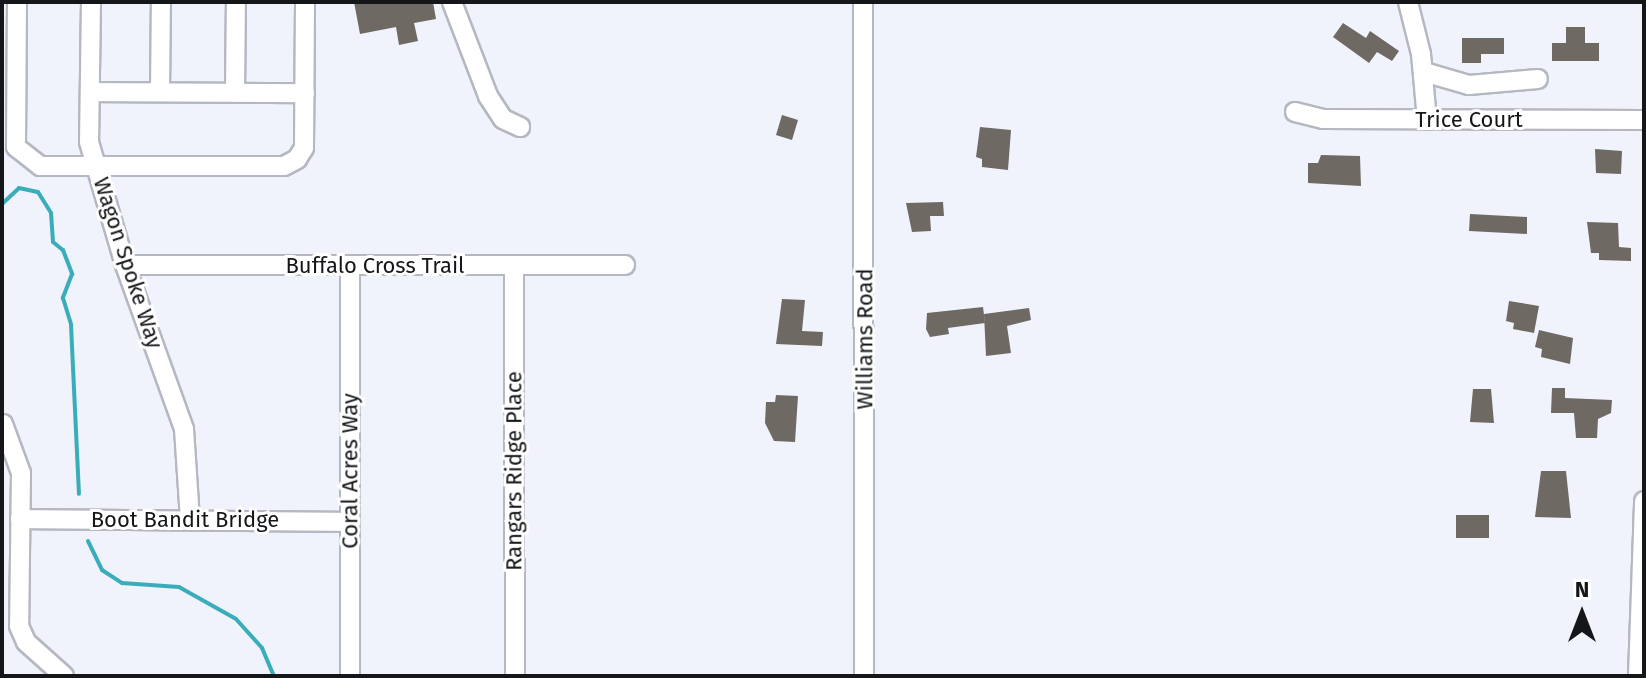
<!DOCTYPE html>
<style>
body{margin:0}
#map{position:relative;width:1646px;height:678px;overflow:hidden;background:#f0f2fc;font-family:"Fira Sans",sans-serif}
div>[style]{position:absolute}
.stream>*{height:4px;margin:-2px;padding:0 2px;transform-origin:2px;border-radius:2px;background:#3aadbb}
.building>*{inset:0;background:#6f6963}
.roads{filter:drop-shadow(2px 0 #b5b8c0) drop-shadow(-2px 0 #b5b8c0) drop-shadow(0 2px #b5b8c0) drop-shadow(0 -2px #b5b8c0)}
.minor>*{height:18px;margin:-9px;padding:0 9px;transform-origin:9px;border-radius:9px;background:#fff}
span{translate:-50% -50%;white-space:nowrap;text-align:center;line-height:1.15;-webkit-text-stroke:6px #fff;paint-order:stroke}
.street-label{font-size:22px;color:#151619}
.frame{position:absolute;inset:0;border:4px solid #151619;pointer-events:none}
.north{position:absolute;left:1542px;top:574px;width:80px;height:80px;-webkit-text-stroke:6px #fff;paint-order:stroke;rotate:0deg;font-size:22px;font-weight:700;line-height:32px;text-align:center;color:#151619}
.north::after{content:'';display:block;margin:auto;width:28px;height:36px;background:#151619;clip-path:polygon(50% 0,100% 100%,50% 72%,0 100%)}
</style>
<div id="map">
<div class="stream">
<div style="left:2px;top:204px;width:23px;rotate:-43deg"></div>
<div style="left:19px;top:188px;width:19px;rotate:12deg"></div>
<div style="left:38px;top:192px;width:25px;rotate:58deg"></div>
<div style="left:51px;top:213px;width:29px;rotate:86deg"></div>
<div style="left:53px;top:242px;width:13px;rotate:39deg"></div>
<div style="left:63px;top:250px;width:26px;rotate:69deg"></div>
<div style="left:72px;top:274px;width:26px;rotate:111deg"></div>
<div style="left:63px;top:298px;width:28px;rotate:73deg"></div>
<div style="left:71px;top:325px;width:169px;rotate:87.3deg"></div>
<div style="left:88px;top:541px;width:32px;rotate:64deg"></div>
<div style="left:102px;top:570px;width:24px;rotate:33deg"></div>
<div style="left:122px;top:583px;width:57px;rotate:4deg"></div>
<div style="left:179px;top:587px;width:65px;rotate:29.3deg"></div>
<div style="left:236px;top:619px;width:39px;rotate:48deg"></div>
<div style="left:262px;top:648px;width:30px;rotate:67deg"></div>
</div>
<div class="building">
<div style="clip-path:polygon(354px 2px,433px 2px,436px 19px,414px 23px,418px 41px,399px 45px,396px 27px,360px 34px)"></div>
<div style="clip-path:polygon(1343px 23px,1366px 38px,1370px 31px,1399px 51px,1392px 61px,1377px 52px,1369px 63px,1333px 37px)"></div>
<div style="clip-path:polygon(1566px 27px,1585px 27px,1585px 43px,1599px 43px,1599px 61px,1552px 61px,1552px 43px,1566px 43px)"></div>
<div style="clip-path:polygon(1462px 38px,1504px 38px,1504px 54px,1481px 54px,1481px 63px,1462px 63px)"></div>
<div style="clip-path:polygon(782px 115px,798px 120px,792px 140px,776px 135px)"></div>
<div style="clip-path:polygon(980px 127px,1011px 130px,1008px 170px,982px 167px,982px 159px,976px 157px)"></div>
<div style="clip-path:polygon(1595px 149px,1622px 151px,1621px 174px,1596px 173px)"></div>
<div style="clip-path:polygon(1321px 155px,1360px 156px,1361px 186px,1308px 183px,1308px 163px,1318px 163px)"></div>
<div style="clip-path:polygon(943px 202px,944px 216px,930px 216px,931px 231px,912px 232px,906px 203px)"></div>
<div style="clip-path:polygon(1470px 214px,1527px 217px,1527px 234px,1469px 231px)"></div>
<div style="clip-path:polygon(1587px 222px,1618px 223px,1619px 247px,1631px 248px,1631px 261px,1599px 260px,1599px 253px,1591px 253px)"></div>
<div style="clip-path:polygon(782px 299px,805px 300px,802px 331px,823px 332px,822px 346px,776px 344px)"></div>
<div style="clip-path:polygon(1509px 301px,1539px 306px,1534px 333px,1513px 329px,1514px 323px,1506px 321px)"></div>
<div style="clip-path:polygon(983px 307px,985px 323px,948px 328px,949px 334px,930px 337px,926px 329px,927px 313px)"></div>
<div style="clip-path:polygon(1029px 308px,1031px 320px,1007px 326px,1011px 353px,986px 356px,984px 314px)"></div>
<div style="clip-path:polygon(1539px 330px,1573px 338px,1570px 364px,1541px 357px,1542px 349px,1535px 347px)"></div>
<div style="clip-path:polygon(1552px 388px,1565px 388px,1565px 398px,1612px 400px,1611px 413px,1598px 419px,1597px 438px,1576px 438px,1574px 413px,1551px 413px)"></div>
<div style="clip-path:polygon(1473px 389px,1491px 389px,1494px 423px,1470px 422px)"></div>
<div style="clip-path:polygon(776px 395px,798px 396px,795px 442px,774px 441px,765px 423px,766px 402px,775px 402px)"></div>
<div style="clip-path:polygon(1541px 471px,1566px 471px,1571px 518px,1535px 517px)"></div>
<div style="clip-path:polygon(1456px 515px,1489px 515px,1489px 538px,1456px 538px)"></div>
</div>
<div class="roads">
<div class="minor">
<div style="left:17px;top:2px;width:145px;rotate:90.4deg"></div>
<div style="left:16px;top:147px;width:31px;rotate:38deg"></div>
<div style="left:40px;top:166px;width:244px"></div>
<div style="left:284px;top:166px;width:15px;rotate:-28deg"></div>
<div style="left:297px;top:159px;width:13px;rotate:-58deg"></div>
<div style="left:304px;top:148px;width:146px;rotate:-89.6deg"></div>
<div style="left:91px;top:2px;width:140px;rotate:90.8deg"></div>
<div style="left:89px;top:142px;width:128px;rotate:73.7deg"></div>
<div style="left:125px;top:265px;width:174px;rotate:70.2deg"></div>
<div style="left:184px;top:429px;width:91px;rotate:86.2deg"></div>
<div style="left:452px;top:2px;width:101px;rotate:69deg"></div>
<div style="left:488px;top:96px;width:27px;rotate:57deg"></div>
<div style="left:503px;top:119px;width:19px;rotate:25deg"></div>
<div style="left:863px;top:2px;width:674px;rotate:89.91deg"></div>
<div style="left:1408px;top:2px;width:54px;rotate:76deg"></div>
<div style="left:1421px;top:54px;width:66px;rotate:84.8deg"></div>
<div style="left:1424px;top:72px;width:47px;rotate:16.1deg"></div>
<div style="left:1469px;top:85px;width:69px;rotate:-5deg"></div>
<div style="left:160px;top:91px;width:89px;rotate:-89.4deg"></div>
<div style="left:90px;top:92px;width:215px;rotate:0.3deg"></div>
<div style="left:235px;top:92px;width:90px;rotate:-89.4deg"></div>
<div style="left:1295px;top:112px;width:29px;rotate:14deg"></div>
<div style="left:1323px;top:119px;width:321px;rotate:0.2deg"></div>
<div style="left:125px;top:265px;width:500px"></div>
<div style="left:514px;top:266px;width:410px;rotate:89.9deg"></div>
<div style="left:3px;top:424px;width:52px;rotate:69.8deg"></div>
<div style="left:21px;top:473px;width:153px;rotate:90.7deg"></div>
<div style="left:19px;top:626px;width:17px;rotate:66deg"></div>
<div style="left:26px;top:642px;width:51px;rotate:41.8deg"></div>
<div style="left:20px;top:519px;width:330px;rotate:0.5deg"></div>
<div style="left:350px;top:676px;width:411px;rotate:-90deg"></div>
<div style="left:1638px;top:676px;width:175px;rotate:-88deg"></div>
</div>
</div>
<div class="street-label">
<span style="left:1469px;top:120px">Trice Court</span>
<span style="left:128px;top:263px;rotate:72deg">Wagon Spoke Way</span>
<span style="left:375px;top:266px">Buffalo Cross Trail</span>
<span style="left:865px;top:339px;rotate:-90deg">Williams Road</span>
<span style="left:350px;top:471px;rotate:-90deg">Coral Acres Way</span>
<span style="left:514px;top:471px;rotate:-90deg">Rangars Ridge Place</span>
<span style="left:185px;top:520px">Boot Bandit Bridge</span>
</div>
<div class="frame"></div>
<div class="north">N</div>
</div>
